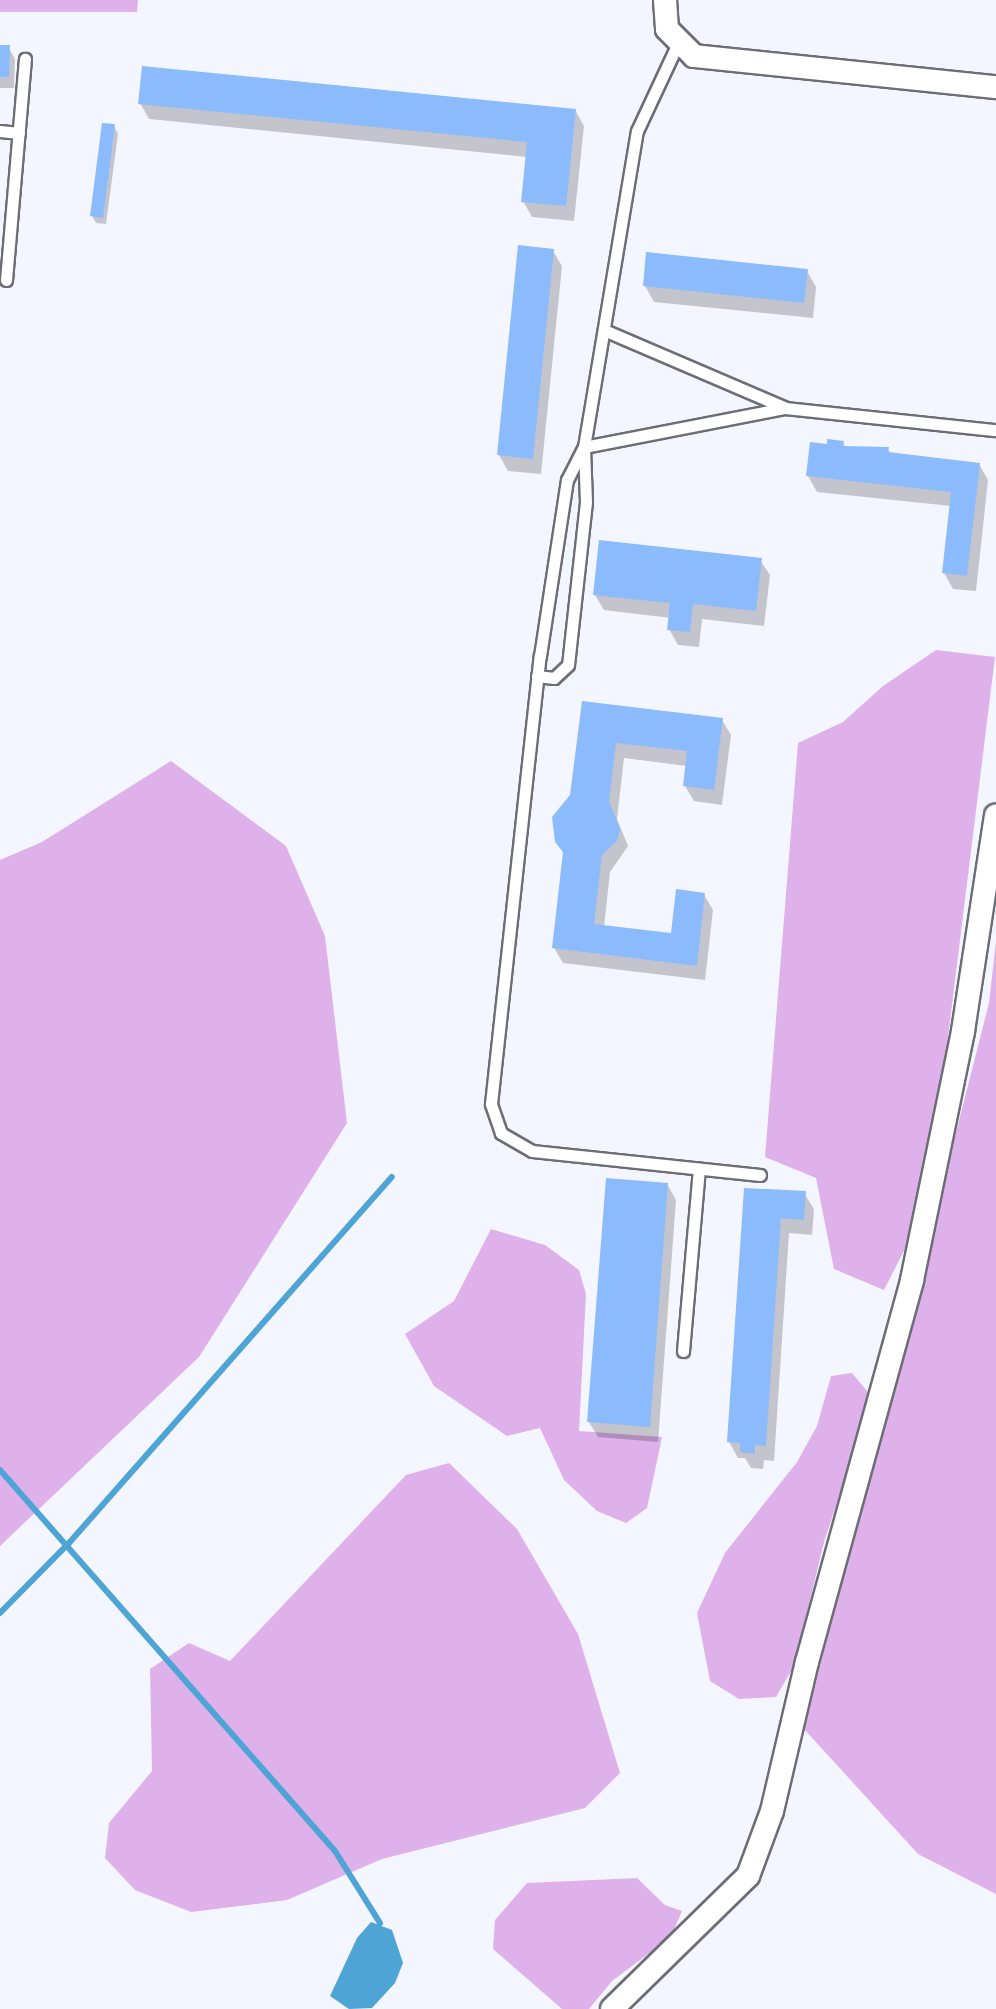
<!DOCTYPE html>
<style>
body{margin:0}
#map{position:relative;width:996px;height:2009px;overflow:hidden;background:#f4f6ff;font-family:"DM Sans",sans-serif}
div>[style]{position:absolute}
.green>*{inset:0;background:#deb1ea}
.water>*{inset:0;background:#4ea4d4}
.shadow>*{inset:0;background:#0003}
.stream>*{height:6px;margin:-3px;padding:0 3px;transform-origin:3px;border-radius:3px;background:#4ea4d4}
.building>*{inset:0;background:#8bbbfd}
.roads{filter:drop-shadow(2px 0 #6c6d75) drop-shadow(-2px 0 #6c6d75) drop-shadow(0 2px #6c6d75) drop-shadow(0 -2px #6c6d75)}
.lane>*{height:11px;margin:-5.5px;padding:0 5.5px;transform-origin:5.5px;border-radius:5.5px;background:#fff}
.street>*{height:22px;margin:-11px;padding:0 11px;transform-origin:11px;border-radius:11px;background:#fff}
span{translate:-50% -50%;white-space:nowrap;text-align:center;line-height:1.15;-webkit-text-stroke:8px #fff;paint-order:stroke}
</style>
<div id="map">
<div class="green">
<div style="clip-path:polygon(0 0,138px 0,137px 12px,0 12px)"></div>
<div style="clip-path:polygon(936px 650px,995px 657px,938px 1118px,916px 1227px,884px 1290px,834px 1269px,816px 1178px,765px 1157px,798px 743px,843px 722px,883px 686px)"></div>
<div style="clip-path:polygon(171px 761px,286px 846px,325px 936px,347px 1123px,199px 1357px,0 1546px,0 860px,42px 842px)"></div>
<div style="clip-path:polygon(996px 941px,996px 1894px,918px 1854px,804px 1729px,989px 1003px)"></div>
<div style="clip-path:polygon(491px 1229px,545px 1245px,579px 1270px,586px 1294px,579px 1431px,662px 1437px,647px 1508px,626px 1523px,597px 1511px,564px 1480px,540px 1428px,507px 1436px,434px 1386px,405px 1334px,454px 1301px)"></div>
<div style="clip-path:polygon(852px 1373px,872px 1397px,824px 1542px,794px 1666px,776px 1697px,739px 1699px,710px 1681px,697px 1613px,725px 1553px,797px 1462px,817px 1426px,831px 1376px)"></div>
<div style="clip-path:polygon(449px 1463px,517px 1529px,578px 1634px,620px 1773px,585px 1808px,382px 1859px,287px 1900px,191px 1912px,135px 1890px,105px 1858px,109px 1823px,152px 1771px,150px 1669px,189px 1643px,230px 1661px,406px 1475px)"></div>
<div style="clip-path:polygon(637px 1878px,665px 1905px,682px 1911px,671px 1937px,612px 1981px,589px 2009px,562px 2009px,493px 1949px,495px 1920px,527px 1883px)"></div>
</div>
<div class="water">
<div style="clip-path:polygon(371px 1922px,392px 1930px,403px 1963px,395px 1983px,372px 2008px,349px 2009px,330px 1996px,357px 1938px)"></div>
</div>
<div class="shadow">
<div style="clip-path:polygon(0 47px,8px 47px,15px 59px,14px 88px,0 88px)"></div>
<div style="clip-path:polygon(140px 103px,575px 110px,584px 126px,574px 221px,532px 217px,523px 201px,527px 157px,149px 119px)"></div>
<div style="clip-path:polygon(114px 126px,118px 134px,106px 224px,96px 223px,92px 216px)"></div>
<div style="clip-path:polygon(553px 251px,562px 266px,541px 474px,508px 471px,499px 455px)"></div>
<div style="clip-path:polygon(807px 271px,816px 287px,813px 318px,654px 302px,645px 286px)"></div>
<div style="clip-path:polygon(843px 443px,846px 448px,888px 449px,891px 454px,979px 464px,988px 480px,976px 591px,953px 589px,944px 573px,951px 506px,817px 492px,808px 476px,829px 446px)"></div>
<div style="clip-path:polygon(760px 560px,770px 575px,764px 626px,702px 619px,699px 647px,678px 645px,669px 629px,671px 618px,604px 610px,595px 595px)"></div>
<div style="clip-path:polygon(584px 703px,722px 720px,731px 735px,722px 805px,694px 801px,685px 786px,687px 766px,624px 758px,617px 819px,628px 846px,610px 872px,604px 927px,672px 935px,704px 895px,713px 910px,705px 980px,563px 963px,554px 948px,565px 856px,557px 841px,572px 796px)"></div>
<div style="clip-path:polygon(667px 1184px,676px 1200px,658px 1442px,598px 1437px,589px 1422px)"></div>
<div style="clip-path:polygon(746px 1190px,804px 1193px,814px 1209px,812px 1235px,789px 1233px,774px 1461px,764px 1460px,763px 1469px,751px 1468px,745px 1458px,738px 1458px,729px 1442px)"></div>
</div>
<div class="stream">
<div style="left:0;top:1470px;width:507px;rotate:48.68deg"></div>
<div style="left:335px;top:1851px;width:85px;rotate:58deg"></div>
<div style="left:0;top:1613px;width:98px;rotate:-45.4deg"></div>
<div style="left:69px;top:1543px;width:488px;rotate:-48.6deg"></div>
</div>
<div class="building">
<div style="clip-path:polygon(0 45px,10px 45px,9px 77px,0 77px)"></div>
<div style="clip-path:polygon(142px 66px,576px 109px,566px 206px,521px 202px,527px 142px,138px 104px)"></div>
<div style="clip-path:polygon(102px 123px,115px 124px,103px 218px,90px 216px)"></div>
<div style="clip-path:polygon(518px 245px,554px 249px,533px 459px,497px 455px)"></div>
<div style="clip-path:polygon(646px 252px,808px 269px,804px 303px,643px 286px)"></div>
<div style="clip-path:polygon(827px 439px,844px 441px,843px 446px,889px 447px,888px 452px,980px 463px,967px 576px,942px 573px,951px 492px,806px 476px,810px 442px,827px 444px)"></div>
<div style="clip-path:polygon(599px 540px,762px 558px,756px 611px,693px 604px,690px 632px,667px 630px,670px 603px,593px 595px)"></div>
<div style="clip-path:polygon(582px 701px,723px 718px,714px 790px,683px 786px,687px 751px,616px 743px,609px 801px,620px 829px,617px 841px,602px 855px,594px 924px,671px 933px,676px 889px,705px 893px,697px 966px,552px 948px,563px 852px,555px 842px,552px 817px,570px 795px)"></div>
<div style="clip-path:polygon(606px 1178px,668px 1183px,650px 1427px,587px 1422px)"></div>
<div style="clip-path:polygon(744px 1188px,806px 1191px,804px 1220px,781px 1218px,766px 1446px,755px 1445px,755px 1454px,740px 1452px,740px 1443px,727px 1442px)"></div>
</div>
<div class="roads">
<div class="lane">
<div style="left:0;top:131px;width:19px;rotate:6deg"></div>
<div style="left:6px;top:280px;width:222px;rotate:-85.1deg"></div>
<div style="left:604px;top:330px;width:196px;rotate:23.2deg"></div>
<div style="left:537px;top:676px;width:17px;rotate:7deg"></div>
<div style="left:554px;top:678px;width:19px;rotate:-43deg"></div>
<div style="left:568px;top:665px;width:164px;rotate:-83.7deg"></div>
<div style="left:586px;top:502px;width:55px;rotate:-92.1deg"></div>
<div style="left:584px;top:447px;width:320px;rotate:-80.5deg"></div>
<div style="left:637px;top:131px;width:97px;rotate:-65deg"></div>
<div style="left:760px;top:1175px;width:229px;rotate:-174deg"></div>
<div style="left:532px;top:1151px;width:36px;rotate:-150deg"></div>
<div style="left:501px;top:1133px;width:31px;rotate:-109deg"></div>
<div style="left:491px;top:1104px;width:451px;rotate:-83.8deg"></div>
<div style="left:540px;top:656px;width:178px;rotate:-81.3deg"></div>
<div style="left:567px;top:480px;width:37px;rotate:-63deg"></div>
<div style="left:584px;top:447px;width:205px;rotate:-11deg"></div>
<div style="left:785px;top:408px;width:212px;rotate:6deg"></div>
<div style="left:683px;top:1351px;width:183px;rotate:-85deg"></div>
</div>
<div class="street">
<div style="left:665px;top:0;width:29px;rotate:86deg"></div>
<div style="left:667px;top:29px;width:38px;rotate:45deg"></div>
<div style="left:694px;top:56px;width:304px;rotate:5.9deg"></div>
<div style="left:612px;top:2009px;width:190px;rotate:-44.4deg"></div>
<div style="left:748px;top:1876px;width:69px;rotate:-69.7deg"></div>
<div style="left:772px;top:1811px;width:153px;rotate:-76.8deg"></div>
<div style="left:807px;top:1662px;width:396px;rotate:-74.6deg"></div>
<div style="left:912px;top:1280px;width:254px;rotate:-78.4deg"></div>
<div style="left:963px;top:1031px;width:218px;rotate:-81.3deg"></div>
</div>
</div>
</div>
